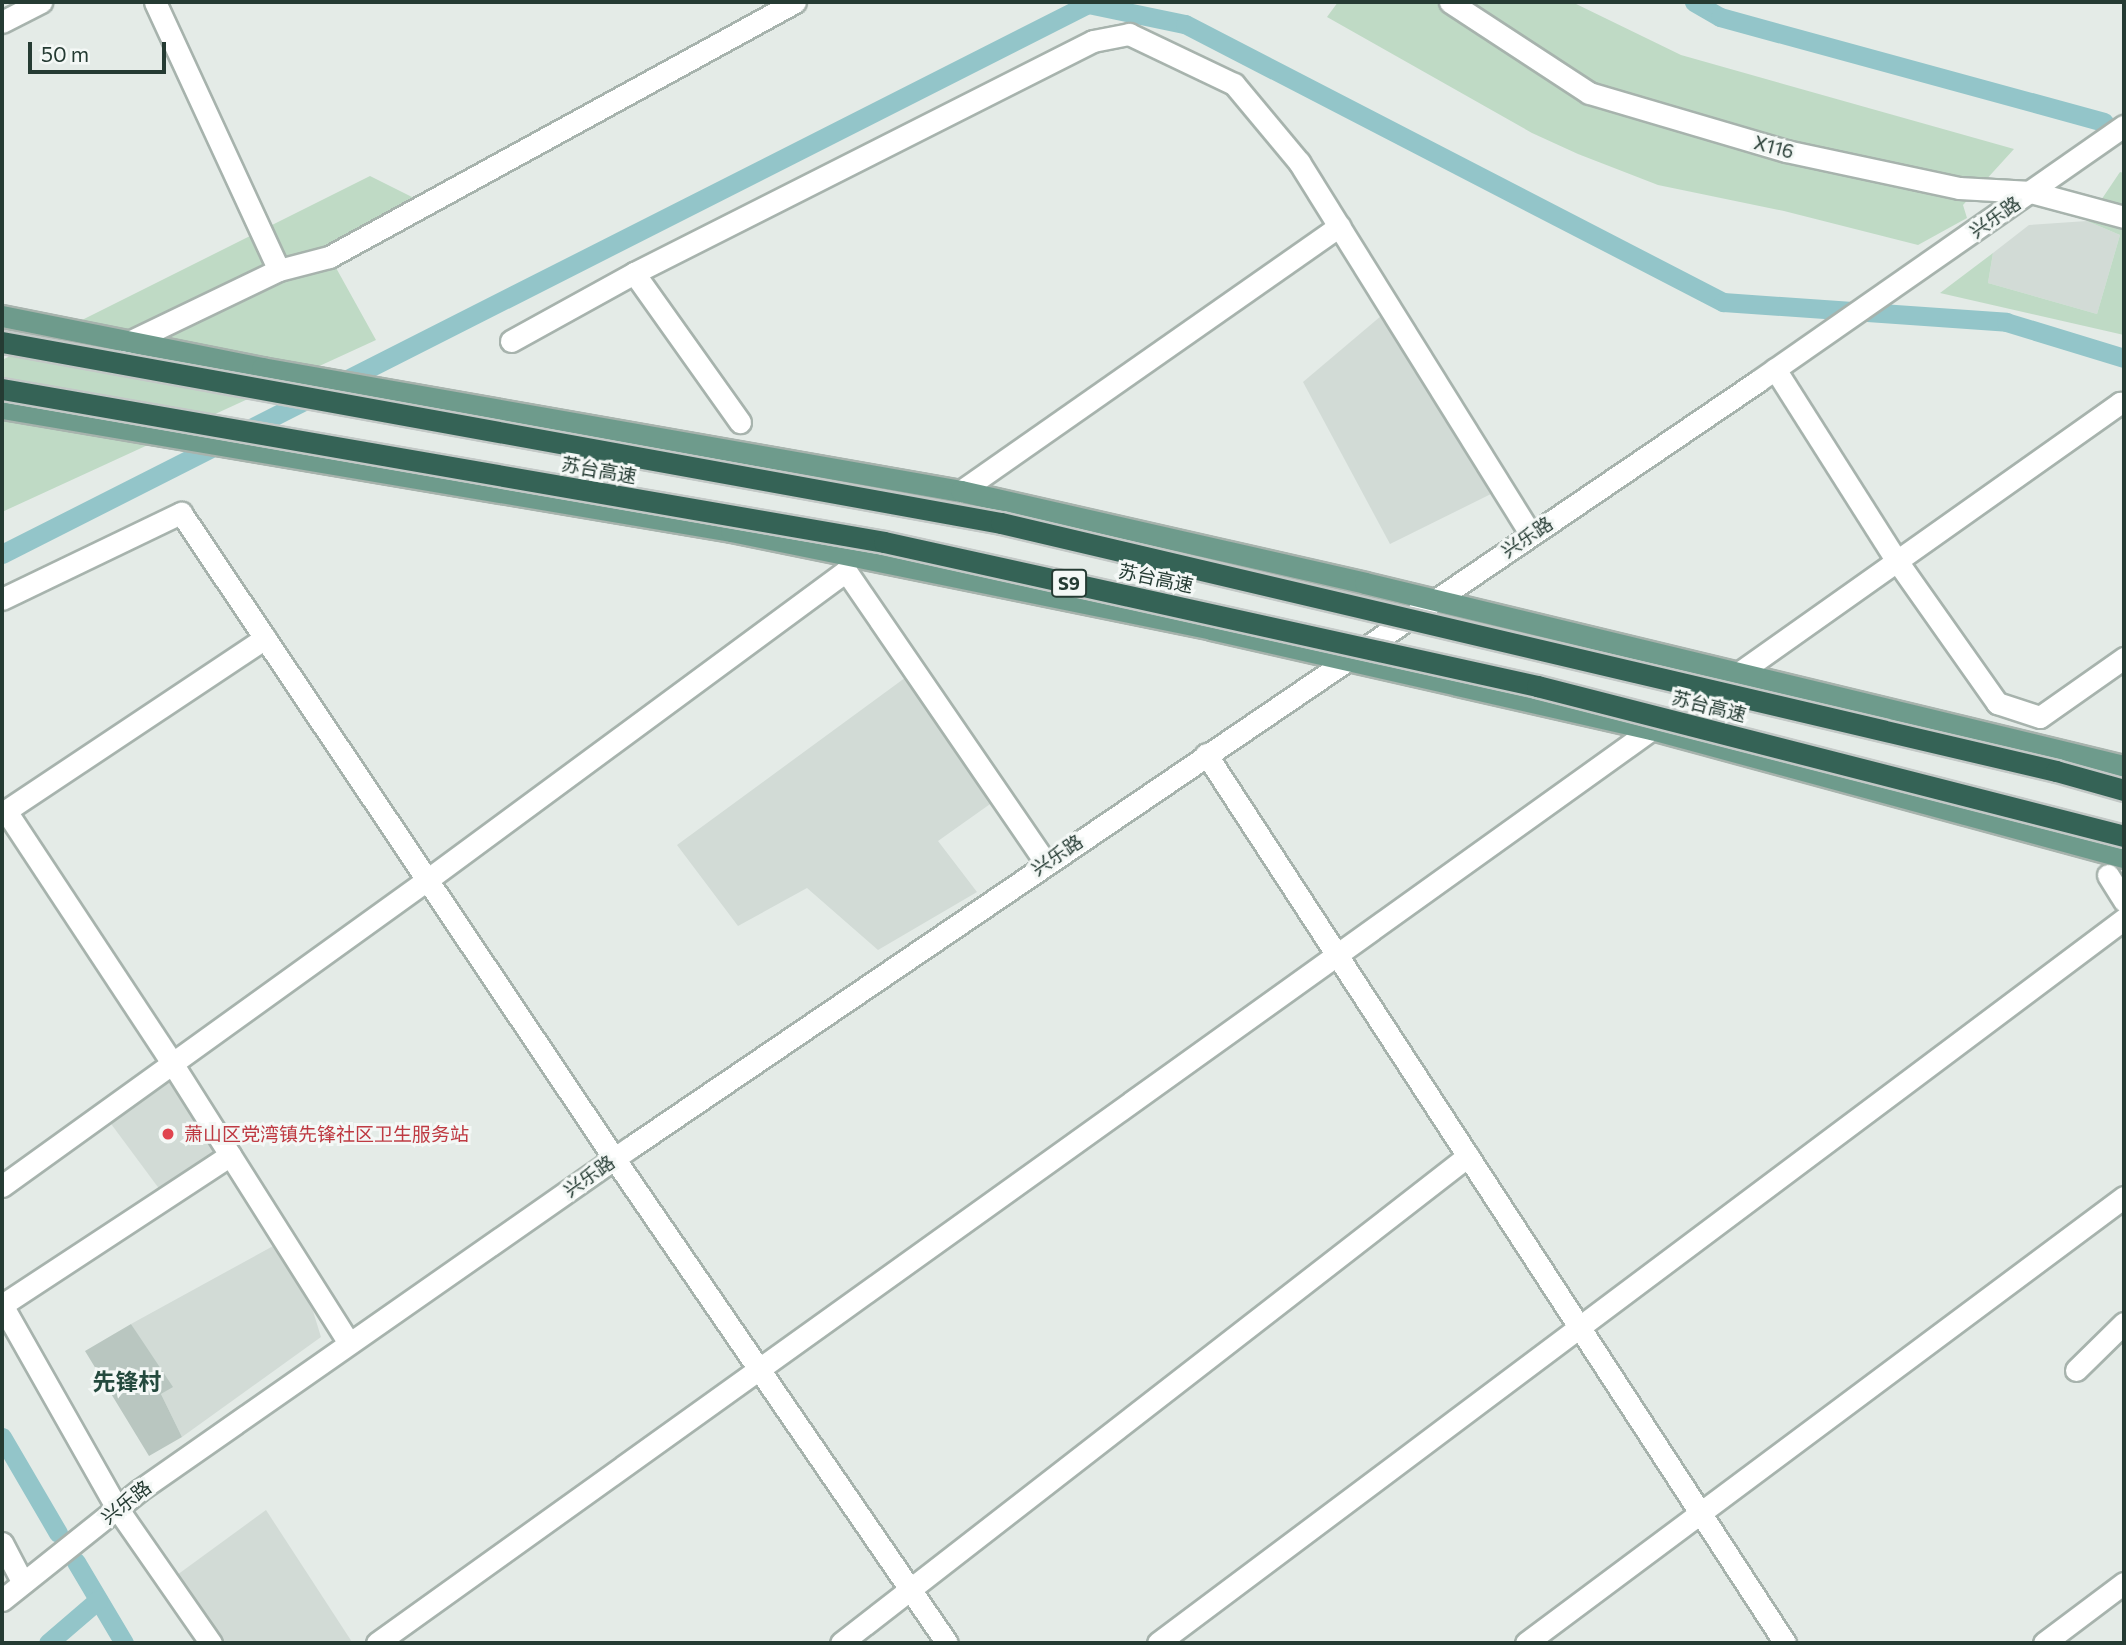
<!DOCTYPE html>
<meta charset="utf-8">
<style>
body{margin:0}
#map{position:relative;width:2126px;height:1645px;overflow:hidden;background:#e4ebe7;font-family:Commissioner,"Noto Sans SC",sans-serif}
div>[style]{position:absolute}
.built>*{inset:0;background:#d2dbd6}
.green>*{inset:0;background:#bfdac5}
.stream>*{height:5px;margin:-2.5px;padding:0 2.5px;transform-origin:2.5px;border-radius:2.5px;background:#93c5c9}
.canal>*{height:19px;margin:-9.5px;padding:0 9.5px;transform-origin:9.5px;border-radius:9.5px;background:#93c5c9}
.building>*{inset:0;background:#b9c6c0}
.roads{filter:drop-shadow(2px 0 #a7b3ad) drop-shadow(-2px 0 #a7b3ad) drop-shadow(0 2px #a7b3ad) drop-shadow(0 -2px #a7b3ad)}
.street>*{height:21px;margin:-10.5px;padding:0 10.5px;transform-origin:10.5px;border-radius:10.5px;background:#fff}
.secondary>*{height:21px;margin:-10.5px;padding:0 10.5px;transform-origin:10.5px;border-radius:10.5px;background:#fff}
.primary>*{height:21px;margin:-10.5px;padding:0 10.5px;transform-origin:10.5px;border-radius:10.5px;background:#6e9b8c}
.bridges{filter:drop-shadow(2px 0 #c2c8c6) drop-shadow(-2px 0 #c2c8c6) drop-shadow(0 2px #c2c8c6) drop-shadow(0 -2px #c2c8c6)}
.highway-bridge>*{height:21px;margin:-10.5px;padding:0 10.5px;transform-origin:10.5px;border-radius:10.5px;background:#356356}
.dots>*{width:19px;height:19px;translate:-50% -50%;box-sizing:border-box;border:4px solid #f4f8f6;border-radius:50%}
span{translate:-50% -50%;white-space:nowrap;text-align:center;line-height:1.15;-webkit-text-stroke:6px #f4f8f6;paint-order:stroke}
.shield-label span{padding:2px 5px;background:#f4f8f6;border:2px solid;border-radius:5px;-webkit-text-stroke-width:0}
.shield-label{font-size:18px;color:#253b33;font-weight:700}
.street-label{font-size:19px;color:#253b33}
.health-label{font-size:19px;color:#be3a42}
.left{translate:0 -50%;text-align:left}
.quarter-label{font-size:23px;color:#244a3e;font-weight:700}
.frame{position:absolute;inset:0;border:4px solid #253b33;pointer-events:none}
.scale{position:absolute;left:28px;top:42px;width:138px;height:32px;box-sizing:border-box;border:4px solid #253b33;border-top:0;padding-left:9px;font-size:21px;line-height:24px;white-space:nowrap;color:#253b33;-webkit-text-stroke:5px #f4f8f6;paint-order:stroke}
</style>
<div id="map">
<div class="built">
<div style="clip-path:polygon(2087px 221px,2120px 235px,2097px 314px,1988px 283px,1993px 253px,2029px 225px)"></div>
<div style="clip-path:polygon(1381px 316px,1493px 493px,1390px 544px,1303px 382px)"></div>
<div style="clip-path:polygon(913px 672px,1000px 797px,938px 841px,977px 892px,878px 950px,807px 888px,738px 926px,677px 845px)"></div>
<div style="clip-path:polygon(172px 1063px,230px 1155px,166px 1198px,103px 1113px)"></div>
<div style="clip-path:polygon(275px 1245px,313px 1311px,321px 1337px,182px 1437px,161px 1394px,170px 1388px,131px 1324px)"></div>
<div style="clip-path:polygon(266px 1510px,352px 1642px,350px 1643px,226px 1643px,177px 1575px)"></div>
</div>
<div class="green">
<div style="clip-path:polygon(1338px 2px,1572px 2px,1681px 55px,2014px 149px,1963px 205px,1967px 218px,1918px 245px,1784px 211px,1658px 185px,1578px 154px,1532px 133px,1327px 17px)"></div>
<div style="clip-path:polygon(2120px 172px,2124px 173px,2124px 335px,1940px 293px,1993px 253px,1988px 283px,2097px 314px,2120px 235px,2087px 221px)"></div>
<div style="clip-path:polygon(370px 176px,426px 204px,330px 257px,376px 340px,2px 512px,2px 360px)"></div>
</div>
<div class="stream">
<div style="left:1088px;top:2px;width:2px;rotate:90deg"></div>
</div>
<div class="canal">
<div style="left:1694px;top:2px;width:30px;rotate:30deg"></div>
<div style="left:1720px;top:17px;width:398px;rotate:15.3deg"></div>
<div style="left:2px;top:554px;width:1217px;rotate:-26.86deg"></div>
<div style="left:1088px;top:4px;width:99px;rotate:11.7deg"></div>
<div style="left:1185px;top:24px;width:606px;rotate:27.33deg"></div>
<div style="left:1723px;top:302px;width:284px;rotate:4deg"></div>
<div style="left:2006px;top:322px;width:123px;rotate:17deg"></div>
<div style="left:2px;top:1437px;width:111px;rotate:59.7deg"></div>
<div style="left:76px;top:1562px;width:94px;rotate:59.3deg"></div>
<div style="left:48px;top:1643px;width:66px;rotate:-40.7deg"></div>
</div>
<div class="building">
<div style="clip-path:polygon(131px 1324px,173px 1387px,161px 1394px,182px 1437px,149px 1456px,85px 1351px)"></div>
</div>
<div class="roads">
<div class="street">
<div style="left:155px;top:2px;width:295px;rotate:65.2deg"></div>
<div style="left:2px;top:22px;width:44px;rotate:-27.1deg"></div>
<div style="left:634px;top:273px;width:183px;rotate:54.6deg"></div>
<div style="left:511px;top:341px;width:141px;rotate:-28.9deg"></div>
<div style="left:634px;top:273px;width:514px;rotate:-26.81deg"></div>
<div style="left:1093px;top:41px;width:37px;rotate:-11deg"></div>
<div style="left:1129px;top:34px;width:116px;rotate:25.5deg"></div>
<div style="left:1234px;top:84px;width:102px;rotate:50.2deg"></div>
<div style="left:1299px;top:162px;width:439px;rotate:58.1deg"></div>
<div style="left:127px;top:343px;width:169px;rotate:-25.7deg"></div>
<div style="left:279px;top:270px;width:52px;rotate:-14.6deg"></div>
<div style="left:329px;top:257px;width:531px;rotate:-28.69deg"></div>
<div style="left:1775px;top:369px;width:227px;rotate:57.6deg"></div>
<div style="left:1897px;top:561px;width:174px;rotate:54.8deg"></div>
<div style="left:1997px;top:703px;width:45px;rotate:18deg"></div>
<div style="left:2040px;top:717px;width:103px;rotate:-35.1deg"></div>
<div style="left:961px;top:491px;width:462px;rotate:-35deg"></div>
<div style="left:2px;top:599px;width:199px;rotate:-25.7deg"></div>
<div style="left:181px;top:513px;width:777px;rotate:56.13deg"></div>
<div style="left:614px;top:1158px;width:588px;rotate:55.53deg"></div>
<div style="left:265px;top:638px;width:311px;rotate:146.3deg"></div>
<div style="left:6px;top:811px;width:302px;rotate:56.6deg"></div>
<div style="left:172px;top:1063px;width:331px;rotate:57.7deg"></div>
<div style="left:1740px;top:672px;width:466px;rotate:-35.3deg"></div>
<div style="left:2120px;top:403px;width:4px"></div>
<div style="left:1206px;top:754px;width:1061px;rotate:56.92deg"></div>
<div style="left:2108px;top:875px;width:31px;rotate:58deg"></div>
<div style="left:2px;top:1186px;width:524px;rotate:-35.75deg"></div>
<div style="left:427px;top:880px;width:521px;rotate:-36.41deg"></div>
<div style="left:846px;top:571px;width:354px;rotate:55.6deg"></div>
<div style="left:2px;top:1305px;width:233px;rotate:60.5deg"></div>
<div style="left:117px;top:1508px;width:165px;rotate:55.2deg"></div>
<div style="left:2px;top:1305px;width:273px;rotate:-33.3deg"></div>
<div style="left:2076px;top:1370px;width:67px;rotate:-44.4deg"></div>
<div style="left:2px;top:1543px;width:45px;rotate:62.3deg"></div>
<div style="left:377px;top:1643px;width:1569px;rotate:-35.64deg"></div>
<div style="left:841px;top:1643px;width:794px;rotate:-37.84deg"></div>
<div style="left:1158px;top:1643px;width:1207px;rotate:-36.85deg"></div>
<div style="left:1526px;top:1643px;width:746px;rotate:-36.72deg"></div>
<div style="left:2044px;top:1643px;width:100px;rotate:-36.9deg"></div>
</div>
<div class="secondary">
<div style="left:1450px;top:2px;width:166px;rotate:33.2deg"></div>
<div style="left:1589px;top:93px;width:205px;rotate:16.4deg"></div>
<div style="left:1786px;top:151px;width:177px;rotate:12.1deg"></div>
<div style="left:1959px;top:188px;width:72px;rotate:3.2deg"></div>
<div style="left:2031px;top:192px;width:96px;rotate:15deg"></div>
<div style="left:2px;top:1600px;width:176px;rotate:-38.6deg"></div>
<div style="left:140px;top:1490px;width:599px;rotate:-34.94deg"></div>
<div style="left:631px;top:1147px;width:1363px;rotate:-34.2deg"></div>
<div style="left:1758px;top:381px;width:446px;rotate:-34.9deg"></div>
</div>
<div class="primary">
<div style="left:2px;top:316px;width:265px;rotate:11.3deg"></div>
<div style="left:262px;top:368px;width:710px;rotate:9.98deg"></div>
<div style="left:961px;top:491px;width:414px;rotate:12.8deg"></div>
<div style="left:1365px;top:583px;width:781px;rotate:13.56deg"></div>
<div style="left:2px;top:408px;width:739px;rotate:9.58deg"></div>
<div style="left:731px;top:531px;width:490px;rotate:11.5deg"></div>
<div style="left:1211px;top:629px;width:452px;rotate:12.8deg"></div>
<div style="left:1652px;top:729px;width:489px;rotate:15.2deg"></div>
</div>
</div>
<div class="bridges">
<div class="highway-bridge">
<div style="left:2px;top:342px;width:1015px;rotate:10.27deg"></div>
<div style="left:1001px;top:523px;width:1084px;rotate:13.23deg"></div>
<div style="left:2056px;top:771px;width:71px;rotate:15.6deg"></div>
<div style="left:2px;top:389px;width:895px;rotate:9.84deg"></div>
<div style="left:884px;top:542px;width:669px;rotate:12.44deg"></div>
<div style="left:1537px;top:686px;width:606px;rotate:14.33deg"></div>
</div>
</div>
<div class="dots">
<div style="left:168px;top:1134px;background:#e0444e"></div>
</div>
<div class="shield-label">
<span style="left:1069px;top:583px">S9</span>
</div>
<div class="street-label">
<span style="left:1774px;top:147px;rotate:15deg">X116</span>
<span style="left:1995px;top:217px;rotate:-35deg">兴乐路</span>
<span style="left:599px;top:470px;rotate:10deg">苏台高速</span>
<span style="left:1527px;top:537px;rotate:-34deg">兴乐路</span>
<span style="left:1156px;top:578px;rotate:12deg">苏台高速</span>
<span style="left:1709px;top:706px;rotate:14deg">苏台高速</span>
<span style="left:1057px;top:855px;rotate:-34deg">兴乐路</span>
<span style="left:589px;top:1176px;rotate:-35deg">兴乐路</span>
<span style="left:126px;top:1502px;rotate:-38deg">兴乐路</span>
</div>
<div class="health-label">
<span class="left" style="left:184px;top:1134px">萧山区党湾镇先锋社区卫生服务站</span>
</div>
<div class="quarter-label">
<span style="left:127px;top:1381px">先锋村</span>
</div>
<div class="frame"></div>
<div class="scale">50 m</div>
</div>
